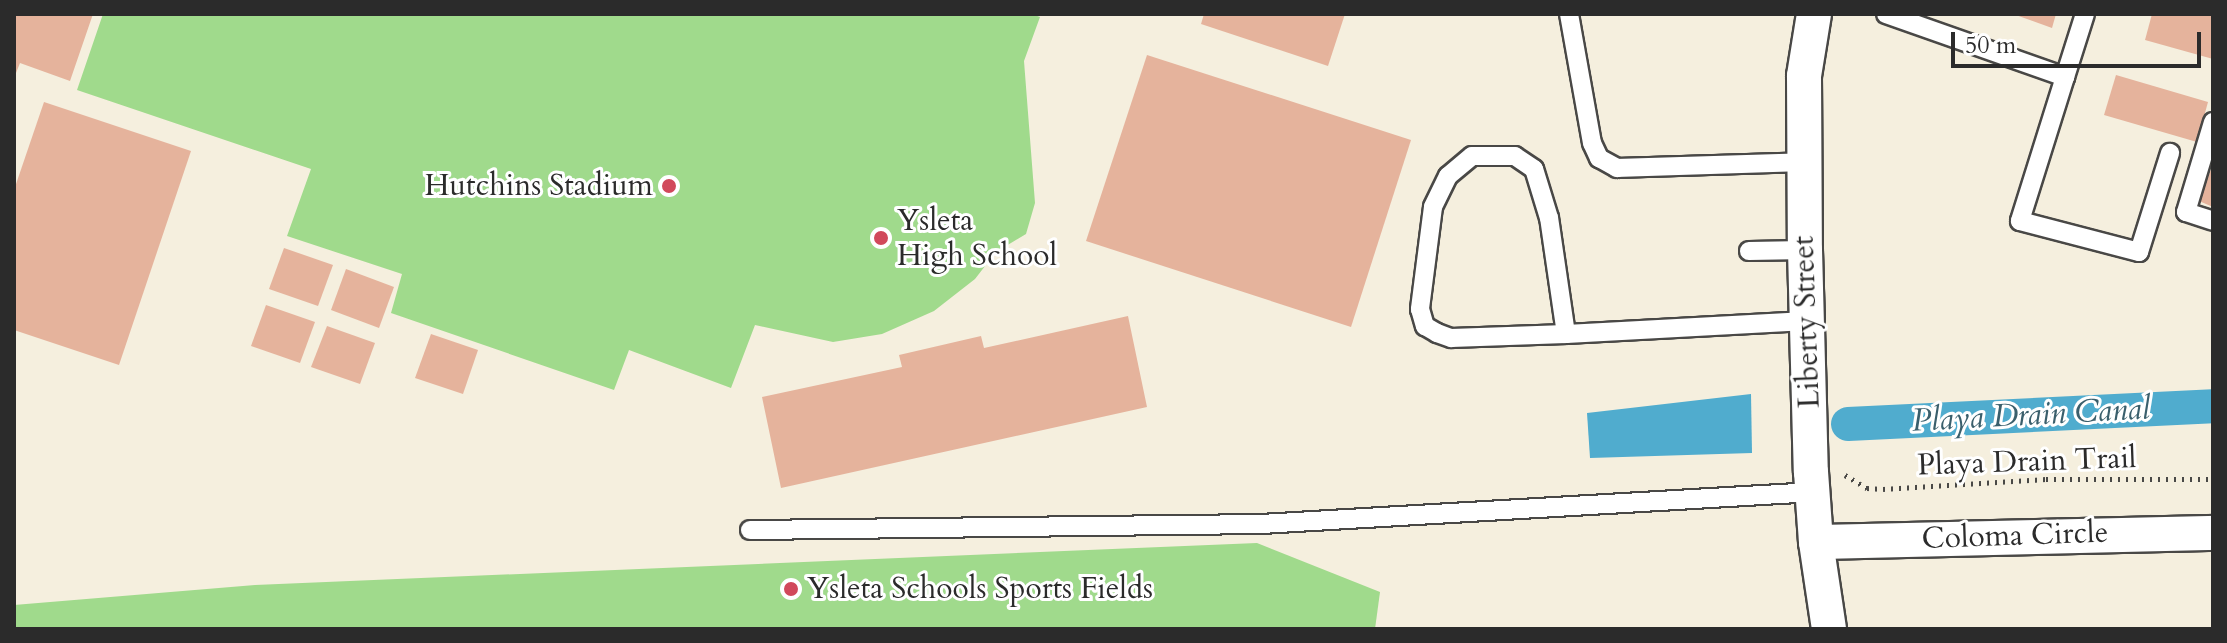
<!DOCTYPE html>
<style>
body{margin:0}
#map{position:relative;width:2227px;height:643px;overflow:hidden;background:#f5efde;font-family:Cardo,serif}
div>[style]{position:absolute}
.green>*{inset:0;background:#a0da8c}
.water>*{inset:0;background:#50acce}
.canal>*{height:34px;margin:-17px;padding:0 17px;transform-origin:17px;border-radius:17px;background:#50acce}
.building>*{inset:0;background:#e5b39c}
.path>*{height:5px;margin-top:-2.5px;transform-origin:0;background:repeating-linear-gradient(90deg,#494846 0 2px,transparent 0 8px)}
.roads{filter:drop-shadow(2px 0 #494846) drop-shadow(-2px 0 #494846) drop-shadow(0 2px #494846) drop-shadow(0 -2px #494846)}
.service>*{height:18px;margin:-9px;padding:0 9px;transform-origin:9px;border-radius:9px;background:#fff}
.minor>*{height:34px;margin:-17px;padding:0 17px;transform-origin:17px;border-radius:17px;background:#fff}
.dots>*{width:22px;height:22px;translate:-50% -50%;box-sizing:border-box;border:4px solid #fff;border-radius:50%}
span{translate:-50% -50%;white-space:nowrap;text-align:center;line-height:1.15;-webkit-text-stroke:6px #fff;paint-order:stroke}
.poi-label{font-size:30px;color:#2b2b2b}
.right{translate:-100% -50%;text-align:right}
.left{translate:0 -50%;text-align:left}
.street-label{font-size:30px;color:#2b2b2b}
.water-label{font-size:32px;color:#3a5f6c;font-style:italic}
.frame{position:absolute;inset:0;border:16px solid #2b2b2b;pointer-events:none}
.scale{position:absolute;left:1951px;top:32px;width:250px;height:36px;box-sizing:border-box;border:4px solid #2b2b2b;border-top:0;padding-left:10px;font-size:24px;line-height:28px;white-space:nowrap;color:#2b2b2b;-webkit-text-stroke:6px #fff;paint-order:stroke}
</style>
<div id="map">
<div class="green">
<div style="clip-path:polygon(103px 14px,1032px 14px,1040px 17px,1024px 61px,1035px 203px,1026px 234px,996px 252px,975px 279px,934px 311px,882px 334px,833px 342px,755px 325px,731px 388px,629px 350px,614px 390px,391px 313px,402px 274px,287px 236px,311px 169px,77px 90px)"></div>
<div style="clip-path:polygon(1257px 543px,1380px 592px,1375px 629px,14px 629px,14px 605px,255px 585px)"></div>
</div>
<div class="water">
<div style="clip-path:polygon(1751px 394px,1752px 453px,1590px 458px,1587px 413px)"></div>
</div>
<div class="canal">
<div style="left:1848px;top:424px;width:365px;rotate:-2.8deg"></div>
</div>
<div class="building">
<div style="clip-path:polygon(14px 14px,93px 14px,70px 81px,20px 63px,14px 78px)"></div>
<div style="clip-path:polygon(1204px 14px,1345px 14px,1328px 66px,1201px 24px)"></div>
<div style="clip-path:polygon(2013px 14px,2056px 14px,2052px 28px)"></div>
<div style="clip-path:polygon(2152px 14px,2213px 14px,2213px 59px,2145px 40px)"></div>
<div style="clip-path:polygon(1147px 55px,1411px 140px,1351px 327px,1086px 241px)"></div>
<div style="clip-path:polygon(2116px 75px,2208px 102px,2197px 142px,2104px 115px)"></div>
<div style="clip-path:polygon(44px 102px,191px 151px,119px 365px,14px 330px,14px 190px)"></div>
<div style="clip-path:polygon(2213px 164px,2213px 207px,2199px 201px)"></div>
<div style="clip-path:polygon(284px 248px,333px 265px,318px 306px,269px 289px)"></div>
<div style="clip-path:polygon(346px 269px,394px 287px,379px 328px,331px 310px)"></div>
<div style="clip-path:polygon(266px 305px,315px 322px,300px 363px,251px 346px)"></div>
<div style="clip-path:polygon(1128px 316px,1147px 407px,781px 488px,762px 397px,902px 367px,899px 355px,981px 336px,984px 348px)"></div>
<div style="clip-path:polygon(327px 326px,375px 343px,360px 384px,311px 367px)"></div>
<div style="clip-path:polygon(431px 334px,478px 350px,463px 394px,415px 378px)"></div>
</div>
<div class="path">
<div style="left:1845px;top:475px;width:26px;rotate:31deg"></div>
<div style="left:1867px;top:488px;width:16px;rotate:4deg"></div>
<div style="left:1883px;top:489px;width:163px;rotate:-3.5deg"></div>
<div style="left:2046px;top:479px;width:167px"></div>
</div>
<div class="roads">
<div class="service">
<div style="left:1569px;top:14px;width:131px;rotate:79.9deg"></div>
<div style="left:1592px;top:143px;width:17px;rotate:65deg"></div>
<div style="left:1599px;top:158px;width:21px;rotate:29deg"></div>
<div style="left:1617px;top:168px;width:186px;rotate:-1.8deg"></div>
<div style="left:1886px;top:14px;width:190px;rotate:19.4deg"></div>
<div style="left:2065px;top:77px;width:66px;rotate:-72.4deg"></div>
<div style="left:2065px;top:77px;width:151px;rotate:107.4deg"></div>
<div style="left:2020px;top:221px;width:123px;rotate:14.6deg"></div>
<div style="left:2139px;top:252px;width:104px;rotate:-72.6deg"></div>
<div style="left:2213px;top:122px;width:94px;rotate:106.7deg"></div>
<div style="left:2186px;top:212px;width:28px;rotate:18deg"></div>
<div style="left:1749px;top:251px;width:56px;rotate:-1deg"></div>
<div style="left:1566px;top:334px;width:117px;rotate:-98.3deg"></div>
<div style="left:1549px;top:218px;width:51px;rotate:-107deg"></div>
<div style="left:1534px;top:169px;width:23px;rotate:-146deg"></div>
<div style="left:1515px;top:156px;width:43px;rotate:180deg"></div>
<div style="left:1472px;top:156px;width:31px;rotate:140deg"></div>
<div style="left:1448px;top:176px;width:34px;rotate:116deg"></div>
<div style="left:1433px;top:207px;width:103px;rotate:97.3deg"></div>
<div style="left:1420px;top:309px;width:18px;rotate:74deg"></div>
<div style="left:1425px;top:326px;width:14px;rotate:30deg"></div>
<div style="left:1437px;top:333px;width:15px;rotate:20deg"></div>
<div style="left:1451px;top:338px;width:115px;rotate:-2deg"></div>
<div style="left:1566px;top:334px;width:241px;rotate:-3.1deg"></div>
<div style="left:750px;top:530px;width:511px;rotate:-0.67deg"></div>
<div style="left:1261px;top:524px;width:554px;rotate:-3.31deg"></div>
</div>
<div class="minor">
<div style="left:1814px;top:14px;width:63px;rotate:99.2deg"></div>
<div style="left:1804px;top:76px;width:174px;rotate:89.7deg"></div>
<div style="left:1805px;top:250px;width:222px;rotate:88.5deg"></div>
<div style="left:1811px;top:472px;width:70px;rotate:85.9deg"></div>
<div style="left:1816px;top:542px;width:88px;rotate:81.5deg"></div>
<div style="left:1816px;top:542px;width:397px;rotate:-1.3deg"></div>
</div>
</div>
<div class="dots">
<div style="left:669px;top:186px;background:#d1495b"></div>
<div style="left:881px;top:238px;background:#d1495b"></div>
<div style="left:791px;top:589px;background:#d1495b"></div>
</div>
<div class="poi-label">
<span class="right" style="left:653px;top:186px">Hutchins Stadium</span>
<span class="left" style="left:897px;top:238px">Ysleta<br>High School</span>
<span class="left" style="left:807px;top:589px">Ysleta Schools Sports Fields</span>
</div>
<div class="street-label">
<span style="left:1807px;top:322px;rotate:-92deg">Liberty Street</span>
<span style="left:2027px;top:462px;rotate:-2deg">Playa Drain Trail</span>
<span style="left:2015px;top:536px;rotate:-2deg">Coloma Circle</span>
</div>
<div class="water-label">
<span style="left:2031px;top:415px;rotate:-3deg">Playa Drain Canal</span>
</div>
<div class="frame"></div>
<div class="scale">50 m</div>
</div>
